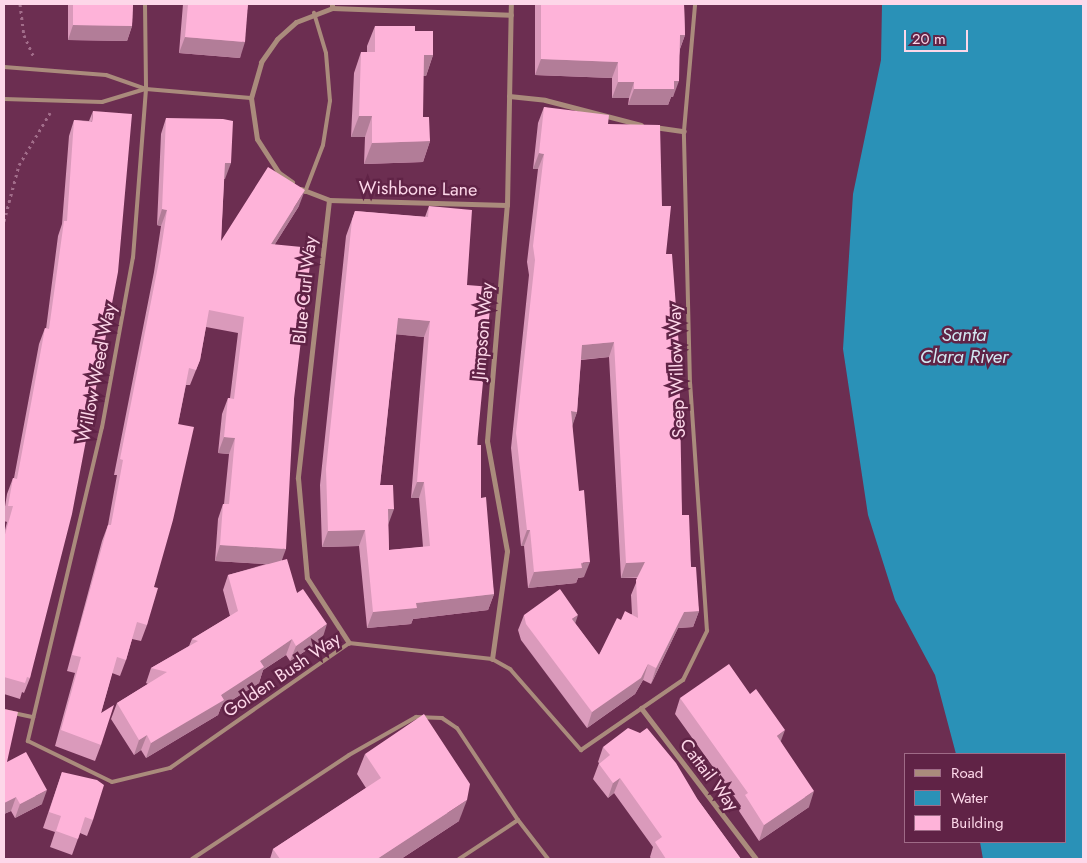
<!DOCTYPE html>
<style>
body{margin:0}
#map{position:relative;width:1087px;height:863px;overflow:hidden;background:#6c2e51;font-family:Jost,sans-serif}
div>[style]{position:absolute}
.water>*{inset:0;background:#2a91b7}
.path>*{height:3px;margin-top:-1.5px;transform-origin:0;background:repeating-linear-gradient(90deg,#a26d8a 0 2.5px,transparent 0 6.5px)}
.service>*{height:4px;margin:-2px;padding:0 2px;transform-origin:2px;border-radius:2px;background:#aa8b7c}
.minor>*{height:5px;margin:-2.5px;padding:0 2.5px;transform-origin:2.5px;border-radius:2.5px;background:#aa8b7c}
.wall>*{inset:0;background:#da9abb}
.shaded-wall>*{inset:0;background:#b27d98}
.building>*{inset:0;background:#feb3d9}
span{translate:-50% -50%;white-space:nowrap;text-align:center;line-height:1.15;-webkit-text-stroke:5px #602346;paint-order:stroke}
.street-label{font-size:18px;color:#fdd7e9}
.water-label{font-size:19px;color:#d2e8f2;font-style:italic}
.frame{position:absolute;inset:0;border:5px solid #fdd7e9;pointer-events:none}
.legend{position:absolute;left:904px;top:753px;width:162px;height:90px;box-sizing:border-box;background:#602346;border:1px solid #9f6b87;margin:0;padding:6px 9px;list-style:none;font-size:15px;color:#fdd7e9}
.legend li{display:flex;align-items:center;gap:10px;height:25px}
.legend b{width:25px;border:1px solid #9f6b87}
.scale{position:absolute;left:904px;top:30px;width:64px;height:22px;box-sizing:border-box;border:2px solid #fdd7e9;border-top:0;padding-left:6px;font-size:15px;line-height:18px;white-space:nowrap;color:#fdd7e9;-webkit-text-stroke:4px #602346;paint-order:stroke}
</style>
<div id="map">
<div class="water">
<div style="clip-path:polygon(882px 4px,1083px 4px,1083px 859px,983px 859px,980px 842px,1066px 842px,1066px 754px,956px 754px,935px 675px,895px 600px,868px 515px,843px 349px,853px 194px,881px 60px)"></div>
</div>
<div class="path">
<div style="left:20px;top:4px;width:31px;rotate:83deg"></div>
<div style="left:24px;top:35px;width:24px;rotate:66deg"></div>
<div style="left:4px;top:221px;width:58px;rotate:-75deg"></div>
<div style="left:19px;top:165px;width:61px;rotate:-59.2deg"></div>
</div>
<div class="service">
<div style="left:145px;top:4px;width:85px;rotate:89.3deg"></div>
<div style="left:146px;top:89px;width:169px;rotate:94.4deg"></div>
<div style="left:133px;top:257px;width:173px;rotate:100.3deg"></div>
<div style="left:102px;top:427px;width:323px;rotate:103.3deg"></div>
<div style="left:28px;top:741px;width:93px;rotate:26deg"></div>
<div style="left:112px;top:782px;width:60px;rotate:-13.6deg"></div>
<div style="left:170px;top:768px;width:218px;rotate:-34.9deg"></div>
<div style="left:349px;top:643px;width:144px;rotate:6.4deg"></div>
<div style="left:492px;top:659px;width:21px;rotate:29deg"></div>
<div style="left:510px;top:669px;width:108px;rotate:48.8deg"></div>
<div style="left:581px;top:750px;width:124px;rotate:-34.5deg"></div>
<div style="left:683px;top:680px;width:55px;rotate:-63.9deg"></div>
<div style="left:707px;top:631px;width:248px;rotate:-93.9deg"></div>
<div style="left:690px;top:384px;width:253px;rotate:-91.4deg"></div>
<div style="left:684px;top:131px;width:127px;rotate:-85deg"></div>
<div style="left:4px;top:67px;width:102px;rotate:4.5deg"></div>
<div style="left:106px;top:75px;width:42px;rotate:19.3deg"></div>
<div style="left:146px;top:89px;width:105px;rotate:4.9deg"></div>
<div style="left:4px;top:99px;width:98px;rotate:1.8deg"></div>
<div style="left:102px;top:102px;width:45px;rotate:-16.8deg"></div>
<div style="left:305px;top:192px;width:50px;rotate:-69deg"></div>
<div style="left:323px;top:145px;width:45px;rotate:-81deg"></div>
<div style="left:330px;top:101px;width:48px;rotate:-94.8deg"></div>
<div style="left:326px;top:53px;width:42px;rotate:-106.7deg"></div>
<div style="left:4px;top:711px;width:30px;rotate:12deg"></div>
<div style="left:518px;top:820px;width:49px;rotate:52.4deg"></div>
<div style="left:192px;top:859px;width:188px;rotate:-33.5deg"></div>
<div style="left:349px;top:755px;width:77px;rotate:-29.6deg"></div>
<div style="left:416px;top:717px;width:26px;rotate:2deg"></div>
<div style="left:442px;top:718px;width:18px;rotate:34deg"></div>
<div style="left:457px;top:728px;width:110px;rotate:56.5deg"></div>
<div style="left:518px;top:820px;width:71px;rotate:146.5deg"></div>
</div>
<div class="minor">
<div style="left:332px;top:8px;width:179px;rotate:2.2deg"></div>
<div style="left:509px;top:96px;width:36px;rotate:6deg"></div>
<div style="left:545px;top:100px;width:99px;rotate:14.6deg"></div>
<div style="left:654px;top:127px;width:30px;rotate:8deg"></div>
<div style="left:292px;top:182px;width:16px;rotate:-145deg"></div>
<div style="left:279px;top:173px;width:40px;rotate:-122.9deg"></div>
<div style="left:257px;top:139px;width:41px;rotate:-98.3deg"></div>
<div style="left:251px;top:98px;width:37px;rotate:-74deg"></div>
<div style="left:261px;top:62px;width:28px;rotate:-55deg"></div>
<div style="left:277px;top:39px;width:25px;rotate:-42deg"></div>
<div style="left:296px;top:22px;width:39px;rotate:-21deg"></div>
<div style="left:332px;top:8px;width:4px;rotate:-90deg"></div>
<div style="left:301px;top:189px;width:30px;rotate:21deg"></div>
<div style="left:329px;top:200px;width:280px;rotate:96.4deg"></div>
<div style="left:298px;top:478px;width:100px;rotate:84.9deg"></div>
<div style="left:307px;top:578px;width:77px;rotate:57.1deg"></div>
<div style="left:329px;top:200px;width:178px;rotate:1.6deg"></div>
<div style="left:492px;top:659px;width:109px;rotate:-82.1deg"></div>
<div style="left:507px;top:551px;width:112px;rotate:-100.3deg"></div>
<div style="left:487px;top:441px;width:237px;rotate:-85.2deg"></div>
<div style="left:507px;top:205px;width:201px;rotate:-88.9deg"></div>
<div style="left:641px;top:708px;width:190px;rotate:52.7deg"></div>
</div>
<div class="wall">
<div style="clip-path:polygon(68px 4px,133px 4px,132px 26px,127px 41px,68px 40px)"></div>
<div style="clip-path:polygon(172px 4px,248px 4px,240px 58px,179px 53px,183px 4px)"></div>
<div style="clip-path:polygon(535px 4px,684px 4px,685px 35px,680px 49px,673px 97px,671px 97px,668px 105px,628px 105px,629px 98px,612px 98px,612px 78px,535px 75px)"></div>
<div style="clip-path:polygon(375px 26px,415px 31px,433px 55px,426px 76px,423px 76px,423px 117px,430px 141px,423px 162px,364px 164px,365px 137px,351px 137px,354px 73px,361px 52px,367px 52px,367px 46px)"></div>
<div style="clip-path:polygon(544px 107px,608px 124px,662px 206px,666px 254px,682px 515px,699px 611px,693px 627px,678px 628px,651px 684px,643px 680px,635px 694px,587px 728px,521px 640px,518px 630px,524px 615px,575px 623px,599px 655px,621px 620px,632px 614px,631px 595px,638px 578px,621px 578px,609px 357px,581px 360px,577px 412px,572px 425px,584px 577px,578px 578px,576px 583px,528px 588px,524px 546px,521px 546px,511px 448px,529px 275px,527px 262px,538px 169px,533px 169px,538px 123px)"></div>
<div style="clip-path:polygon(93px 111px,30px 678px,24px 693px,22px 692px,20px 699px,4px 694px,4px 534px,7px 522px,4px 521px,4px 513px,7px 494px,13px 478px,14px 478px,39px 344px,45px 328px,46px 329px,58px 236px,62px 224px,69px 136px,74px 120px,89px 121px)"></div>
<div style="clip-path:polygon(166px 118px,225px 179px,224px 179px,221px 241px,299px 206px,275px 244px,294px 399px,282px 560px,297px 593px,322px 640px,290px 661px,286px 655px,263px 670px,259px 683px,221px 707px,218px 715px,146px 758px,141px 750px,134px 755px,111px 719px,117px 703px,148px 684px,146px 683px,151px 668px,189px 646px,192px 639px,230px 616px,223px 590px,228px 575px,266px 564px,215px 561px,218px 519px,223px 504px,224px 504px,229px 454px,218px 453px,222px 414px,228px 398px,230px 398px,238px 333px,206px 327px,200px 360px,190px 385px,186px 385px,178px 424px,147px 625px,141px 641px,132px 639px,126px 660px,120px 676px,112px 673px,101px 713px,101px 745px,95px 761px,55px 746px,75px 673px,67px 671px,102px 541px,108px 525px,117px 475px,114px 475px,154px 272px,161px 226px,157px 225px,161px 134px)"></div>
<div style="clip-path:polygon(evenodd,429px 206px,467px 285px,481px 498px,494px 594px,488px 610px,413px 619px,411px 624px,367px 628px,359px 546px,322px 547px,320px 485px,346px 236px,355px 211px,425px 217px,429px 206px,396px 334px,424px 337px,411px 498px,419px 498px,423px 547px,389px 550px,388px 525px,380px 485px,396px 334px)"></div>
<div style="clip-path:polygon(680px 698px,781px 742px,809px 807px,759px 841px,739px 811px,741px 806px,675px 714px)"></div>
<div style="clip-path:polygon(4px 709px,7px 762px,42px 804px,15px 818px,11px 811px,4px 814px)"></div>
<div style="clip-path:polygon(603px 747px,698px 800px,741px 859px,651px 859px,650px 857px,653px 847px,614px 793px,608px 798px,593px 779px,599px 763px,598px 762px)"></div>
<div style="clip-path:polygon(365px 754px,459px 821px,401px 859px,270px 859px,273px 849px,366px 788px,357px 774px)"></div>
<div style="clip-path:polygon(62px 772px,93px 820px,87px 836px,80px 833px,72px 855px,50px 847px,55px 832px,43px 828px)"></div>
</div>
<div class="shaded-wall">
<div style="clip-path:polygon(73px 25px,132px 26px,127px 41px,68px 40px)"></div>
<div style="clip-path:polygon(680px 35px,685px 35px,679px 51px)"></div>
<div style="clip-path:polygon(185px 37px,245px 42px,240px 58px,179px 53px)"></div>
<div style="clip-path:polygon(424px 55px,433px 55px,426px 76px,416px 76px)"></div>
<div style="clip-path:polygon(541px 59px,618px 62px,612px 78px,535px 75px)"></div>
<div style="clip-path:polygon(674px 81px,679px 81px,673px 97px,671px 97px,668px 105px,628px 105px,634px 89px)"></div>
<div style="clip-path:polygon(618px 82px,634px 82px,629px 98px,612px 98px)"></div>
<div style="clip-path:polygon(359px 116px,372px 116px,365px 137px,351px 137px)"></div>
<div style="clip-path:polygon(430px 141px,423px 162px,364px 164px,372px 143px)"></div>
<div style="clip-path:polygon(539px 153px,544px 154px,538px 169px,533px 169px)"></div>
<div style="clip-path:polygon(225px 163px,231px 163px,225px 179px,219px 179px)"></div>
<div style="clip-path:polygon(305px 190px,299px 206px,265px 260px,271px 244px)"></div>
<div style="clip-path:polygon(162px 209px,167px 210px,161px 226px,157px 225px)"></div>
<div style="clip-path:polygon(398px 318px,430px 321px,424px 337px,392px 334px)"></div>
<div style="clip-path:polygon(614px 342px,609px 357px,577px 360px,582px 345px)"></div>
<div style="clip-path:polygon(571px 411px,577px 412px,572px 427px)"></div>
<div style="clip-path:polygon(224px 437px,235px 438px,229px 454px,218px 453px)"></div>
<div style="clip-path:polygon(417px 482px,424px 482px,419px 498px,411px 498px)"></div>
<div style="clip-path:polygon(388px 509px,394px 509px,388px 525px)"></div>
<div style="clip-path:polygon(365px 530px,359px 546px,322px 547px,328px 531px)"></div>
<div style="clip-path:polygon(527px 530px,530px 530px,524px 546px,521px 546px)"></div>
<div style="clip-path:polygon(220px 545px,286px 549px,280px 565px,215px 561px)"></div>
<div style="clip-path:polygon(590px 562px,584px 577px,578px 578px,576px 583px,528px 588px,534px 572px)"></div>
<div style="clip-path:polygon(645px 562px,640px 577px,621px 578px,626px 563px)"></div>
<div style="clip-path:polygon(494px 594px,488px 610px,413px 619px,411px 624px,367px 628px,373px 612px,416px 603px)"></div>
<div style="clip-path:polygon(699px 611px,693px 627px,678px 628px,651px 684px,656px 668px,684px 612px)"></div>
<div style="clip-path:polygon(578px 615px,573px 630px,572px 619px)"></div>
<div style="clip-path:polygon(327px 624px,322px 640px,290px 661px,296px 646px)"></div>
<div style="clip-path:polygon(292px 639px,286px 655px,263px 670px,259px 683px,221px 707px,218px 715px,146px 758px,151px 743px,221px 695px,260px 661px)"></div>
<div style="clip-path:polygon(648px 664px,643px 680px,635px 694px,587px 728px,592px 712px)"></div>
<div style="clip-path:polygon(785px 730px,779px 746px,777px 736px)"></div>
<div style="clip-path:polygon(147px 735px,141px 750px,134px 755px,139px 740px)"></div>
<div style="clip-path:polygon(620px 778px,614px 793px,608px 798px,613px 783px)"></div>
<div style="clip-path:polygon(47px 790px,42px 804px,15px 818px,20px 804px)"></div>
<div style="clip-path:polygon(814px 791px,809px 807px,759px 841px,764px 825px)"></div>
<div style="clip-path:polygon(16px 797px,11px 811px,4px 814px,4px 803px)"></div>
<div style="clip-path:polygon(467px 800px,459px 821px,401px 859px,377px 859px)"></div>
</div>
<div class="building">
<div style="clip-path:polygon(73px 4px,133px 4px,132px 26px,73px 25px)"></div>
<div style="clip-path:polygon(188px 4px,248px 4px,245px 42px,185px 37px)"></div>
<div style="clip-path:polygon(541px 4px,684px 4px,685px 35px,680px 35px,679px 81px,674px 81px,674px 89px,634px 89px,634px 82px,618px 82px,618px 62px,541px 59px)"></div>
<div style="clip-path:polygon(375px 26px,415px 26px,415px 31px,433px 31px,433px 55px,424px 55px,423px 117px,429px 117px,430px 141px,372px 143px,372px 116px,359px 116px,361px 52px,375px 52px)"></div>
<div style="clip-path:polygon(544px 107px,609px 115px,608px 124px,660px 125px,662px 206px,671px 206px,666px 254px,672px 254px,679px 347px,682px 515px,689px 515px,691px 567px,696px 567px,699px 611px,684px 612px,656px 668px,648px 664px,641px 678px,592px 712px,526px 624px,524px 615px,560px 589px,578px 615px,572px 619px,599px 655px,617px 618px,621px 620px,625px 611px,638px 618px,636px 580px,645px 562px,626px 563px,614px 342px,582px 345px,577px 412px,571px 411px,579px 491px,584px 490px,590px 562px,581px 563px,582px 568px,534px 572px,530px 530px,527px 530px,516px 433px,535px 260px,533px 246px,544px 154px,539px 153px)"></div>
<div style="clip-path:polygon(93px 111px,132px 114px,118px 272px,72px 514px,30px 678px,27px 677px,25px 683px,4px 677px,4px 538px,13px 506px,8px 506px,13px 478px,17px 479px,45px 328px,49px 329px,64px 221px,67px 221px,74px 120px,92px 122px)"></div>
<div style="clip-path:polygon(166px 118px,223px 119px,233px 121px,231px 163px,225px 163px,221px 241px,268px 167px,305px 190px,271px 244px,312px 248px,294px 399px,286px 549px,220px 545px,223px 504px,229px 504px,235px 438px,224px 437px,228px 398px,234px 399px,244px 317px,209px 310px,200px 360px,196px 370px,189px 368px,178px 424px,194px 427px,173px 520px,154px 587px,158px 588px,147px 625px,137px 622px,126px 660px,117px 657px,101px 713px,114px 705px,101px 745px,61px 730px,81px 657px,72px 655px,108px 525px,111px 525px,123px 460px,120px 459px,160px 256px,167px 210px,162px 209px)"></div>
<div style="clip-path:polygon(evenodd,429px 206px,472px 210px,467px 285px,492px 287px,477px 445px,481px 445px,481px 498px,486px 497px,494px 594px,416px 603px,417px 608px,373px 612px,365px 530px,328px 531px,326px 469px,352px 220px,355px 211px,428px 217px,429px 206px,398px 318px,430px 321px,417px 482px,424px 482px,430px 546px,389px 550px,388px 509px,394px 509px,393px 485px,380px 485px,398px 318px)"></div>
<div style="clip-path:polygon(287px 559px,297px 593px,303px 589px,327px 624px,296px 646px,292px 639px,260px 661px,264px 667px,221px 695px,224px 700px,151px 743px,147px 735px,139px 740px,117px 703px,167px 672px,151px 668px,198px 641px,192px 639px,238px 611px,228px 575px)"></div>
<div style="clip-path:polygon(729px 664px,750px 694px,756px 689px,785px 730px,777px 736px,814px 791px,764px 825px,745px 795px,748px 793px,680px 698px)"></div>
<div style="clip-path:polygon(4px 709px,18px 712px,7px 762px,26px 752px,47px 790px,20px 804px,16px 797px,4px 803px)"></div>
<div style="clip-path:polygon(424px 714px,470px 784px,467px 800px,377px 859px,280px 859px,273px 849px,381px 778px,365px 754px)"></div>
<div style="clip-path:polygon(628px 728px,640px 733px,647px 728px,676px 763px,698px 800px,741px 859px,666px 859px,655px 842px,662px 837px,620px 778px,613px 783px,599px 764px,610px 755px,603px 747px)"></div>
<div style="clip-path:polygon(62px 772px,97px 780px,104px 785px,93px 820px,85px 817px,78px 839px,56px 831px,61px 816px,49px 812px)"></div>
</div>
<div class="street-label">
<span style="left:418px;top:189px;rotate:1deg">Wishbone Lane</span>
<span style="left:305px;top:290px;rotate:-84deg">Blue Curl Way</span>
<span style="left:483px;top:331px;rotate:-85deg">Jimpson Way</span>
<span style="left:677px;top:371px;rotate:-92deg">Seep Willow Way</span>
<span style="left:97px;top:373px;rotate:-79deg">Willow Weed Way</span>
<span style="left:282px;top:675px;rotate:-34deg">Golden Bush Way</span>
<span style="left:709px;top:775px;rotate:53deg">Cattail Way</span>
</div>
<div class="water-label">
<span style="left:964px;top:346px">Santa<br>Clara River</span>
</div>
<div class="frame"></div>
<ul class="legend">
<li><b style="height:6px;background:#aa8b7c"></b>Road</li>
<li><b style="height:14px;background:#2a91b7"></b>Water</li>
<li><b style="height:14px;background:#feb3d9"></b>Building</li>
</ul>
<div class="scale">20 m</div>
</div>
